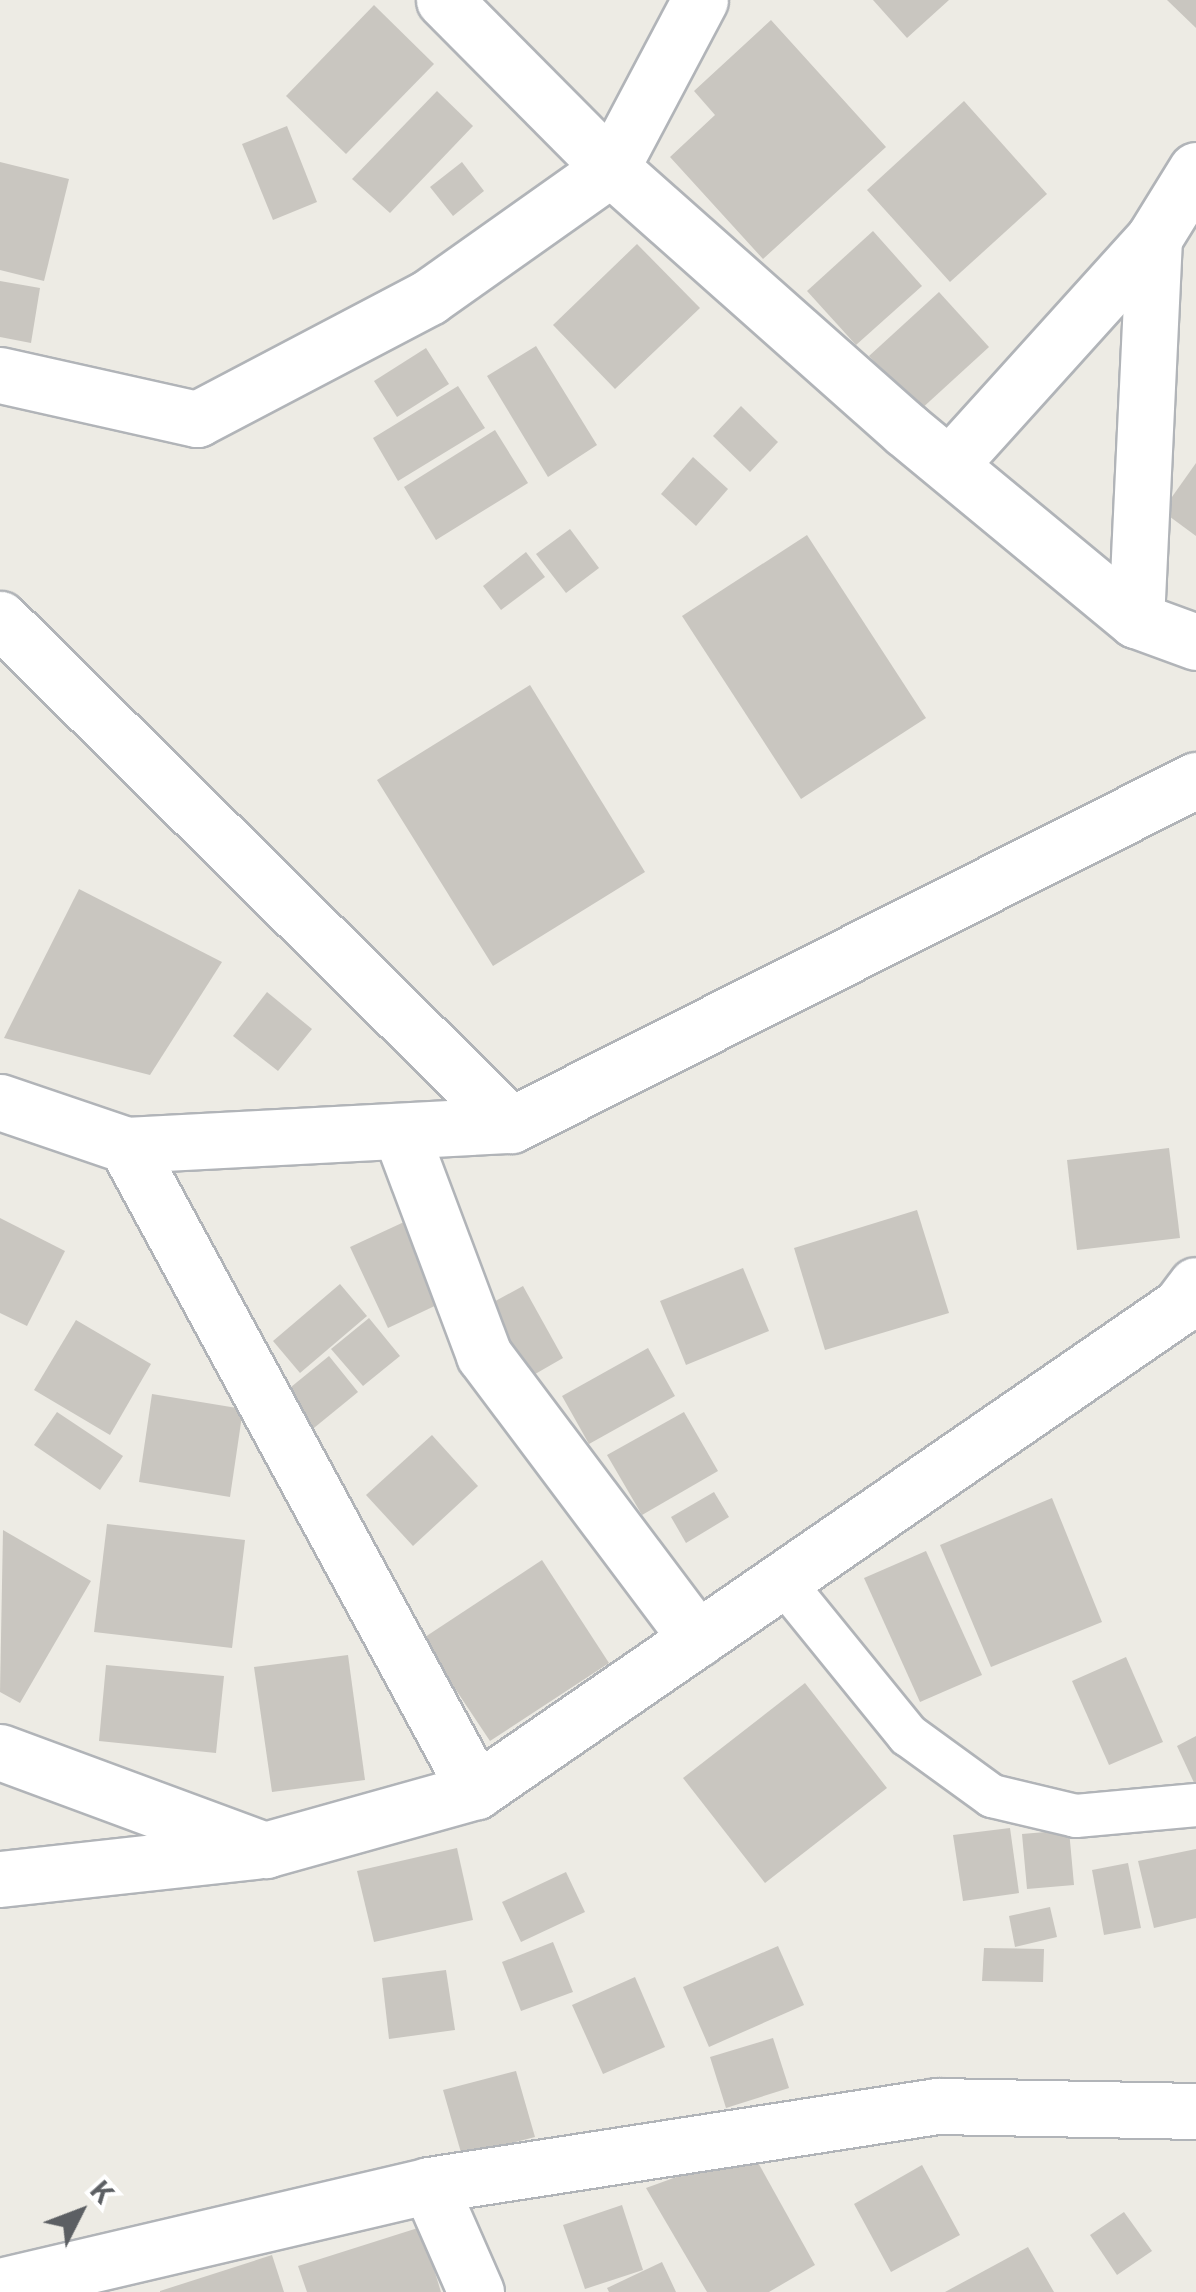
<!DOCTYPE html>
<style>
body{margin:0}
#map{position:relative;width:1196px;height:2292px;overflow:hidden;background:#edebe4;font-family:"IBM Plex Sans",sans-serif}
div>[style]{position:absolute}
.building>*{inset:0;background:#c9c6c0}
.roads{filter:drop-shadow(2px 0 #b1b4b8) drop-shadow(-2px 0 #b1b4b8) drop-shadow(0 2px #b1b4b8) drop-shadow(0 -2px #b1b4b8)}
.service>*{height:42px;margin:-21px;padding:0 21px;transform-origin:21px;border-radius:21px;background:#fff}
.minor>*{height:55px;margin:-27.5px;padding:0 27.5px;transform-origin:27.5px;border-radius:27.5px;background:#fff}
.tertiary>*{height:55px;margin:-27.5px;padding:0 27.5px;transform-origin:27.5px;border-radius:27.5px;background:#fff}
span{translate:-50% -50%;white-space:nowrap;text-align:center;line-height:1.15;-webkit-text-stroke:9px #fff;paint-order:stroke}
.north{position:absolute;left:30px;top:2162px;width:100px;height:100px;-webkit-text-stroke:8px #fff;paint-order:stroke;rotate:48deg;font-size:28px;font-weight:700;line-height:40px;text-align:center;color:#5c5f63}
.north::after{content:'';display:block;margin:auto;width:35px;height:45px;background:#5c5f63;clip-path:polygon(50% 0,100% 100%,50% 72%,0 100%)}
</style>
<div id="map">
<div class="building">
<div style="clip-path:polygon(873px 0,949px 0,907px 38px)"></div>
<div style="clip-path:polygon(1167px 0,1196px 0,1196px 28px)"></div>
<div style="clip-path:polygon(374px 5px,434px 64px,346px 154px,286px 96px)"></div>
<div style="clip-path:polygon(771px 20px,886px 147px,763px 259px,670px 157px,715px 115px,694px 91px)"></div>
<div style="clip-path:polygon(437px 91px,473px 126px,390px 213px,352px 179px)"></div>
<div style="clip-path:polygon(964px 101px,1047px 194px,950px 282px,867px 190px)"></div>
<div style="clip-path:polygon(287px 126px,317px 202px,273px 220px,242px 144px)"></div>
<div style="clip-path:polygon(0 162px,69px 179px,44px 281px,0 270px)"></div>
<div style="clip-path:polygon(462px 162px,484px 191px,453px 216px,430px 187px)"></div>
<div style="clip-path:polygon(873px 231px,922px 286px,856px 345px,807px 291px)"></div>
<div style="clip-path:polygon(637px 244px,700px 308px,615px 389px,553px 325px)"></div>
<div style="clip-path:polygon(0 281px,40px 288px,31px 343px,0 337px)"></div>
<div style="clip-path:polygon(939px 292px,989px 347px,919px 411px,869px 356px)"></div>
<div style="clip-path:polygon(536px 346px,597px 445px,548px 477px,487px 376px)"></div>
<div style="clip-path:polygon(426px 348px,449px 384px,397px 417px,374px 381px)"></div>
<div style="clip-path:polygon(458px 386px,485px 428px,398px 481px,373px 438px)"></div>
<div style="clip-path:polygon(741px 406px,778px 442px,750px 472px,713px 436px)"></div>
<div style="clip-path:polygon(495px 430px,528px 483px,436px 540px,404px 487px)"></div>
<div style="clip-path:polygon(693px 457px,728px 489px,696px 526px,661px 494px)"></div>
<div style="clip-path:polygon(1196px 463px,1196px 536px,1162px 511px)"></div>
<div style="clip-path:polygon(570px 529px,599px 568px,566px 593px,536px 554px)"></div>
<div style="clip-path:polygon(807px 535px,926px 718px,801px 799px,682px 616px)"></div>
<div style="clip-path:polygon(526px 552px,545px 577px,501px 610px,483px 586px)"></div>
<div style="clip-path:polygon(530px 685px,645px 872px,493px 966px,377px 780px)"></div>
<div style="clip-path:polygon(79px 889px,222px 962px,150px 1075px,4px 1038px)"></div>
<div style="clip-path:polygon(267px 992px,312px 1029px,278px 1071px,233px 1036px)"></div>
<div style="clip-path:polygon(1169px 1148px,1180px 1238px,1077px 1250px,1067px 1160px)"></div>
<div style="clip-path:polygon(917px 1210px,949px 1313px,825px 1350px,794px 1248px)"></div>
<div style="clip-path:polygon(0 1218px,65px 1251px,27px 1326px,0 1313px)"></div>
<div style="clip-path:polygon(404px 1222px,441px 1303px,388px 1328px,350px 1247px)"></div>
<div style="clip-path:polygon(743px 1268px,769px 1331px,686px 1365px,660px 1301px)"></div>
<div style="clip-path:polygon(340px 1284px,367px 1316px,300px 1373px,273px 1341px)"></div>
<div style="clip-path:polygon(523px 1286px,563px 1358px,530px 1377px,490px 1304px)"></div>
<div style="clip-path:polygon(369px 1318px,400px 1356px,363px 1386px,331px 1349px)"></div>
<div style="clip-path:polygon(76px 1320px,151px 1364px,110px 1435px,34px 1390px)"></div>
<div style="clip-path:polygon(648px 1348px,675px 1396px,589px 1444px,562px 1396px)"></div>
<div style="clip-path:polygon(329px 1356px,358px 1392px,309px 1432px,280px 1396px)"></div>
<div style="clip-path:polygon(152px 1394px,243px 1409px,230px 1497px,139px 1482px)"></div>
<div style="clip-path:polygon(57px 1412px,123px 1456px,100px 1490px,34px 1445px)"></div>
<div style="clip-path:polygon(684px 1412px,718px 1471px,642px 1515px,607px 1455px)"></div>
<div style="clip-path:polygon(432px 1435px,478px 1486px,413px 1546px,366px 1495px)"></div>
<div style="clip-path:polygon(714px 1492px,729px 1517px,686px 1543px,671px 1517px)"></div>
<div style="clip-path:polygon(1052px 1498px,1102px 1622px,991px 1667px,940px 1545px)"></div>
<div style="clip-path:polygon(107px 1524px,245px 1540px,232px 1648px,94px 1632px)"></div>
<div style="clip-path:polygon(3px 1530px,91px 1581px,20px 1703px,0 1692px)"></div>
<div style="clip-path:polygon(926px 1551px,982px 1675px,920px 1702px,864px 1578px)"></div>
<div style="clip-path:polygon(542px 1560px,609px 1663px,490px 1741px,422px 1639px)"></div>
<div style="clip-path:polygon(348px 1655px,365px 1780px,272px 1792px,254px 1667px)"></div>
<div style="clip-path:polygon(1126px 1657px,1163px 1742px,1109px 1765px,1072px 1681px)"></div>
<div style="clip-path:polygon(106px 1665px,224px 1676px,216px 1753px,99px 1741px)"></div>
<div style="clip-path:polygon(805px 1683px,887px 1788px,765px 1883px,683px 1778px)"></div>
<div style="clip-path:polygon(1196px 1736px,1196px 1787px,1177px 1746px)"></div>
<div style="clip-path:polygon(1010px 1828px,1019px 1893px,963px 1901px,953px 1835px)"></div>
<div style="clip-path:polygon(1069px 1830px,1074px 1885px,1027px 1889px,1022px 1834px)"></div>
<div style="clip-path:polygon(457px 1848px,473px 1920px,374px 1942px,357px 1871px)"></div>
<div style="clip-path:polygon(1196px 1849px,1196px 1918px,1154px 1928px,1138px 1861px)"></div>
<div style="clip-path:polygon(1128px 1863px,1141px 1928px,1104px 1935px,1092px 1870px)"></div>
<div style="clip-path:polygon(566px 1872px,585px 1912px,521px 1942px,502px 1902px)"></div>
<div style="clip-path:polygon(1050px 1907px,1057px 1937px,1015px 1947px,1009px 1916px)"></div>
<div style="clip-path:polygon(553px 1942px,573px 1992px,521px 2011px,502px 1962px)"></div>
<div style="clip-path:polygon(778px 1946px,804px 2005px,709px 2047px,683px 1987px)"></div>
<div style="clip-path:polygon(984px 1948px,1044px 1949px,1043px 1982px,982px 1981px)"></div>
<div style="clip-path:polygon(446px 1970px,455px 2030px,389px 2039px,382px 1978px)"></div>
<div style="clip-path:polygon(635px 1977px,665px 2047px,603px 2074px,572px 2005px)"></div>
<div style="clip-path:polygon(773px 2038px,789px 2088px,726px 2108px,710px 2057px)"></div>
<div style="clip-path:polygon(516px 2071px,535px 2137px,462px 2156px,443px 2090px)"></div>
<div style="clip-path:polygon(751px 2150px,815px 2265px,769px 2292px,707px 2292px,646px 2188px)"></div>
<div style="clip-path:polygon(922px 2165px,960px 2235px,891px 2272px,854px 2204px)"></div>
<div style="clip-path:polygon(622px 2205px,643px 2270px,585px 2289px,563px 2225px)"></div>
<div style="clip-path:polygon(1124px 2212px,1152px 2251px,1117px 2275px,1090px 2235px)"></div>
<div style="clip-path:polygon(421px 2227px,441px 2292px,307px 2292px,298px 2266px)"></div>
<div style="clip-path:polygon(1028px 2247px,1054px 2292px,945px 2292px)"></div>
<div style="clip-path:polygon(272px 2255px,284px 2292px,160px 2292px,160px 2291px)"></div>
<div style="clip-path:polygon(662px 2262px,676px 2292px,609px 2292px,607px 2288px)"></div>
</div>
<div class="roads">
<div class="service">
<div style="left:782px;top:1580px;width:200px;rotate:50.9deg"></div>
<div style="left:908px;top:1735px;width:104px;rotate:36deg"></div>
<div style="left:992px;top:1796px;width:86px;rotate:13.4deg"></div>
<div style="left:1076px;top:1816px;width:121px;rotate:-5.2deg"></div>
</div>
<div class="minor">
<div style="left:444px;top:0;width:237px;rotate:45.2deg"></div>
<div style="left:611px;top:168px;width:393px;rotate:41.6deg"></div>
<div style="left:905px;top:429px;width:300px;rotate:39.6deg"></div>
<div style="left:1136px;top:620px;width:64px;rotate:20.1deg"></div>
<div style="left:0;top:375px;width:202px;rotate:12.6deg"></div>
<div style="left:197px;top:419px;width:262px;rotate:-27.7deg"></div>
<div style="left:429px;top:297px;width:223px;rotate:-35.3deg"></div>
<div style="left:611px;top:168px;width:190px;rotate:-62.1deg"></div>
<div style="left:951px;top:463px;width:303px;rotate:-47.9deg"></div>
<div style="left:1154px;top:238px;width:80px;rotate:-58.3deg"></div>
<div style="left:0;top:619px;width:719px;rotate:44.72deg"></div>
<div style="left:1136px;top:620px;width:382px;rotate:-87.3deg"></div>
<div style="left:401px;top:1134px;width:236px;rotate:69.4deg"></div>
<div style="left:484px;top:1355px;width:355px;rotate:53.1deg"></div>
<div style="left:126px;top:1145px;width:735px;rotate:61.55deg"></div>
<div style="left:0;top:1752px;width:283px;rotate:20.3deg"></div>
<div style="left:265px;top:1850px;width:219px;rotate:-15.6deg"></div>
<div style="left:476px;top:1791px;width:855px;rotate:-34.56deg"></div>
<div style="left:1180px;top:1306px;width:26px;rotate:-53deg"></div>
<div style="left:0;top:1879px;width:257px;rotate:-6.3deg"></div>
<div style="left:429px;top:2185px;width:117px;rotate:66.3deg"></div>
<div style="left:0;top:2286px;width:441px;rotate:-13.2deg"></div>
<div style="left:429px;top:2185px;width:514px;rotate:-8.84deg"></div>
<div style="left:937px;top:2106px;width:259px;rotate:1.1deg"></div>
</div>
<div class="tertiary">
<div style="left:0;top:1102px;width:133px;rotate:18.8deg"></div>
<div style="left:126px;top:1145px;width:386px;rotate:-3deg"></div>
<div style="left:511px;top:1125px;width:767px;rotate:-26.73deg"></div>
</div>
</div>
<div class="north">K</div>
</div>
